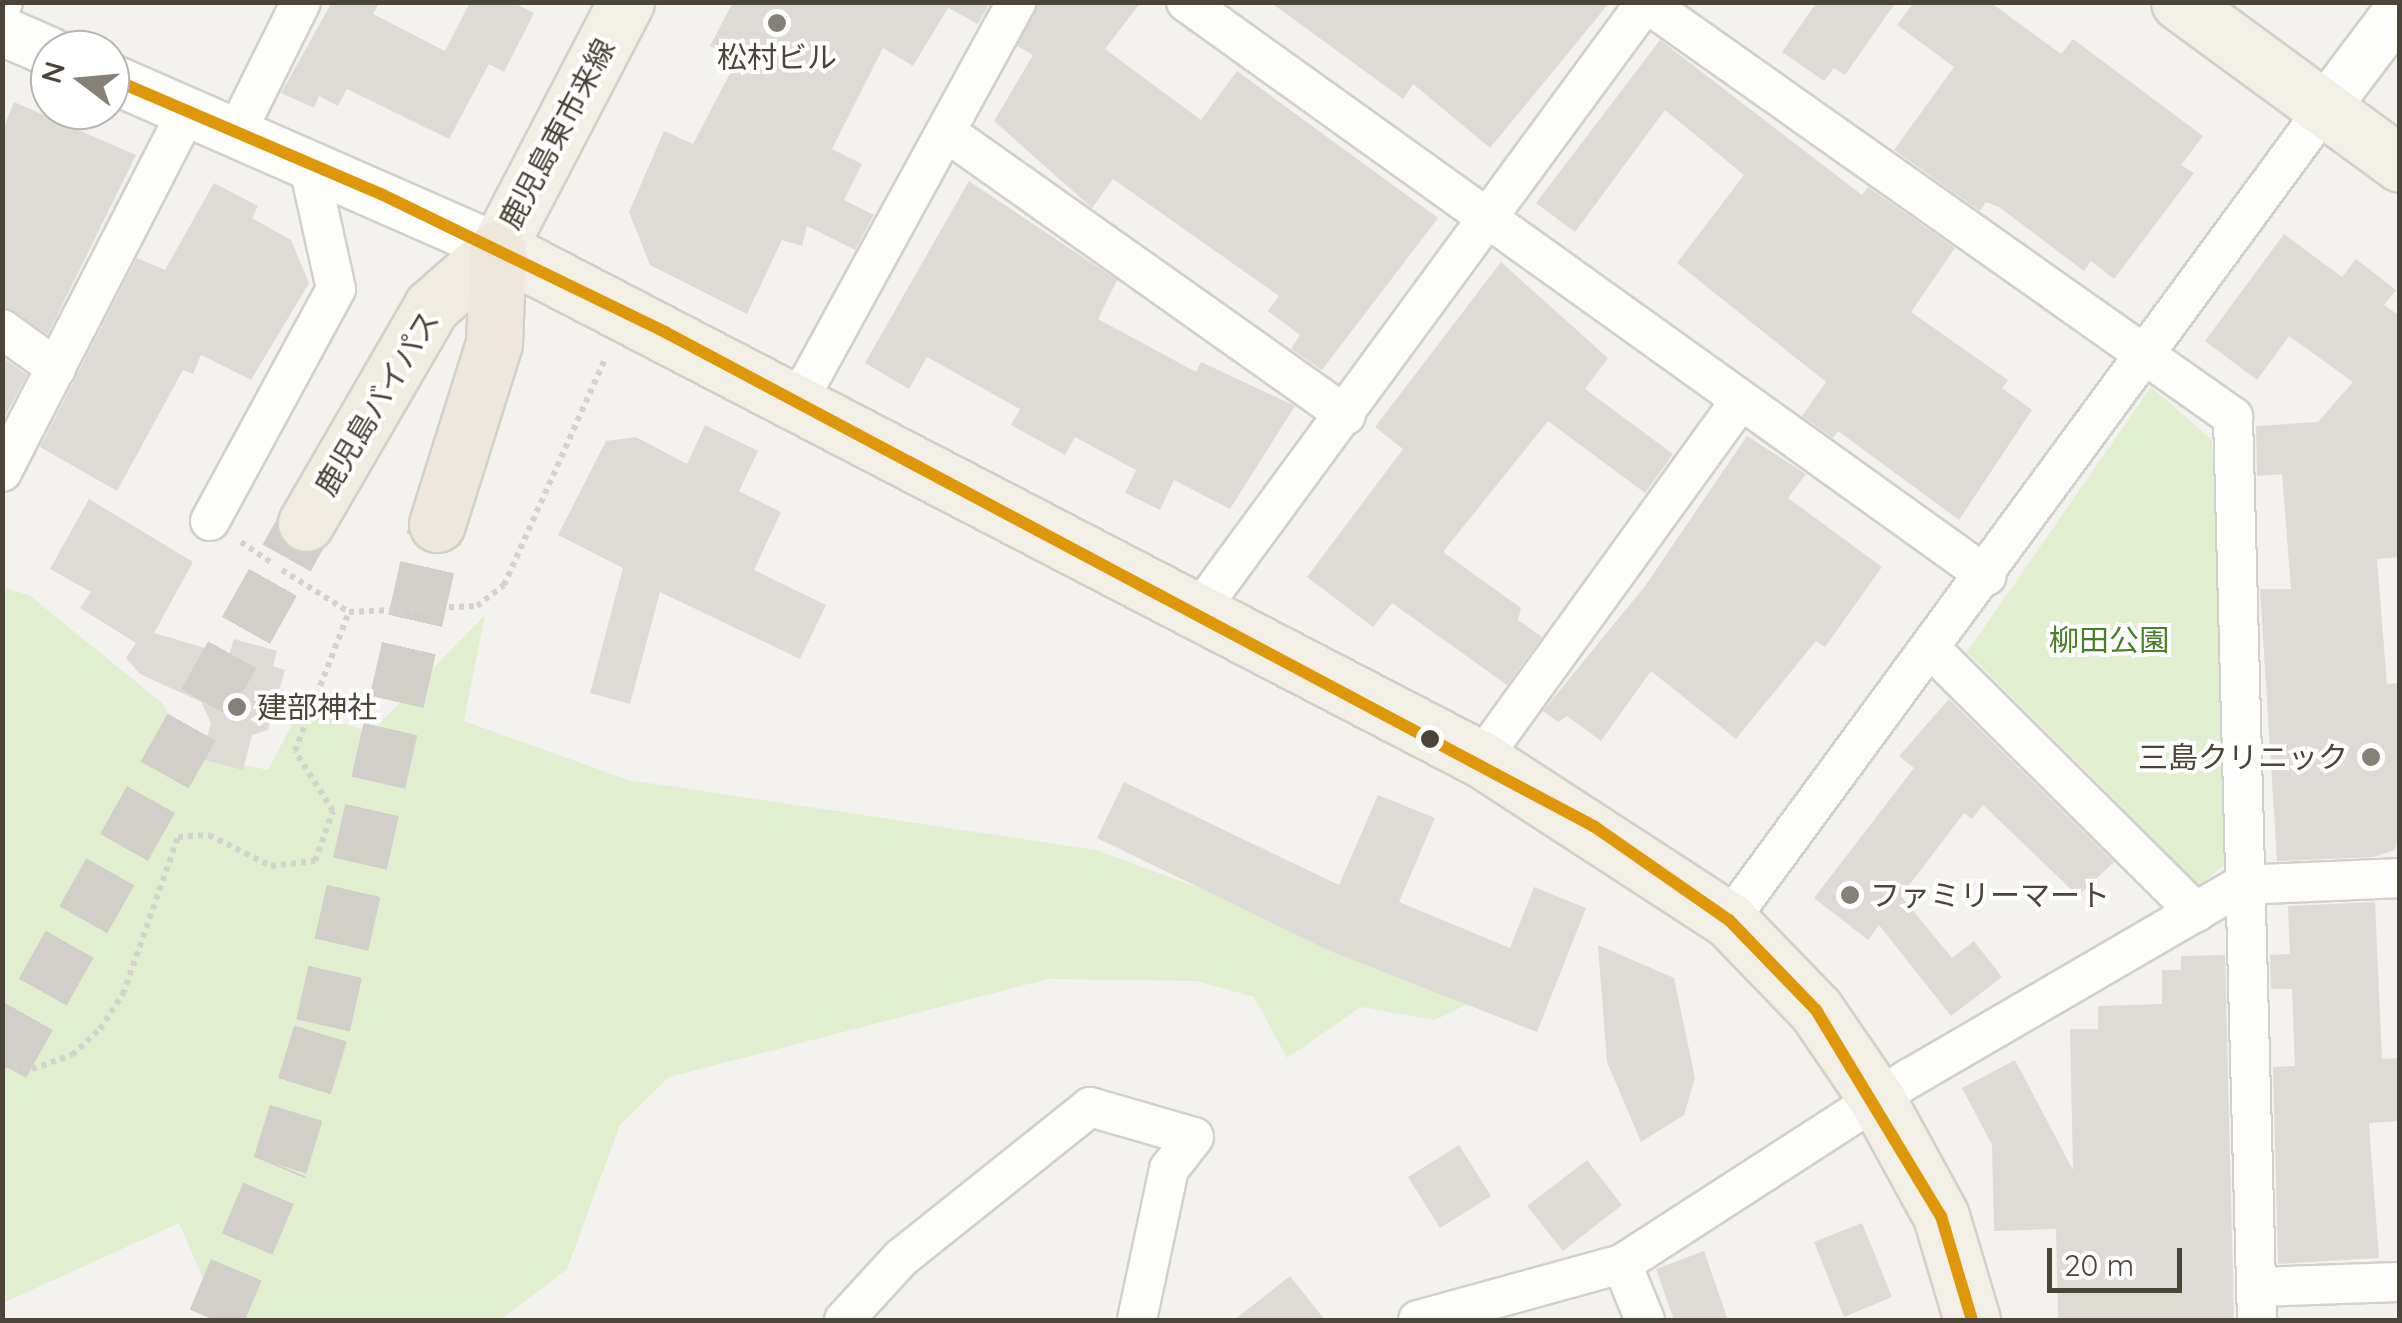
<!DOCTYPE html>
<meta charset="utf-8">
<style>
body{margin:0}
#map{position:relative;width:2402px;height:1323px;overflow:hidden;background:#f4f2ee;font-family:Quicksand,"Noto Sans JP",sans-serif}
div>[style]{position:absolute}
.green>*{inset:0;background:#e1eecf}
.building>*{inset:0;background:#dedbd6}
.trunk-tunnel>*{height:55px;margin-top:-27.5px;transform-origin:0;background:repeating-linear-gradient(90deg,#d2cfca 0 55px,transparent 0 83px)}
.motorway-tunnel>*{height:55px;margin-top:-27.5px;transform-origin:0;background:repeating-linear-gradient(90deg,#d2cfca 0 55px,transparent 0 83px)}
.path>*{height:6px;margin-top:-3px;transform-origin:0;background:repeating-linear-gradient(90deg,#d3d2cc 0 5px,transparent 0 10px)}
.roads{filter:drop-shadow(2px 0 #d2d0cb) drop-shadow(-2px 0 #d2d0cb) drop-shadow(0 2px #d2d0cb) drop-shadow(0 -2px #d2d0cb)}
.minor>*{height:38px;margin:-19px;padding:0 19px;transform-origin:19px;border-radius:19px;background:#fdfdfc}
.tertiary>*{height:48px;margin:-24px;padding:0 24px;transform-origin:24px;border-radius:24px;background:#fdfdfc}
.primary>*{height:55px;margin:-27.5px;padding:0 27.5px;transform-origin:27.5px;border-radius:27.5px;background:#f2efe6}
.trunk>*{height:55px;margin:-27.5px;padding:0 27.5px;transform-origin:27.5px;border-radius:27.5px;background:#f0ece0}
.motorway>*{height:55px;margin:-27.5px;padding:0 27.5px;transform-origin:27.5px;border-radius:27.5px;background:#ede8db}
.bus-1>*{height:12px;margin:-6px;padding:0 6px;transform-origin:6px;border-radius:6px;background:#dd9709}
.dots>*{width:28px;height:28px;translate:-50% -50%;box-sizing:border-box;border:5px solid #fff;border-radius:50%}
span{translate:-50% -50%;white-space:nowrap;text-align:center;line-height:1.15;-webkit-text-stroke:8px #fff;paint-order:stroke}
.poi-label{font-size:30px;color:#4b4439}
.left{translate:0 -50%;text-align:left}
.right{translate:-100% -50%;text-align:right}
.street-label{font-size:30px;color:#4b4439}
.park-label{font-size:30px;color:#4a7f2a}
.frame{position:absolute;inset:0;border:5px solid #4b4439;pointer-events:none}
.north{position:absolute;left:30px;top:30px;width:100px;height:100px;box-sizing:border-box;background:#fff;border:2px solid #b7b4b0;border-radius:50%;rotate:286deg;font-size:28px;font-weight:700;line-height:40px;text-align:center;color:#4b4439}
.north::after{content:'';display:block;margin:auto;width:35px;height:45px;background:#868178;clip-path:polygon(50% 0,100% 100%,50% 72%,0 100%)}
.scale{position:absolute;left:2047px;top:1248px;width:135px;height:45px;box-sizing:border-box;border:5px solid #4b4439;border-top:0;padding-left:12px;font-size:30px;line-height:35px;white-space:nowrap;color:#4b4439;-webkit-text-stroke:8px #fff;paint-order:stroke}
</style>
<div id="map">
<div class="green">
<div style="clip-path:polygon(2151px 387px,2212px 440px,2228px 862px,2200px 885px,1967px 652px)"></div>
<div style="clip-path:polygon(2px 587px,29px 595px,161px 702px,195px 755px,268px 770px,307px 696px,337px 722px,371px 732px,485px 615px,464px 721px,628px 780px,1096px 850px,1488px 994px,1435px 1020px,1361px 1007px,1287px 1058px,1254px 997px,1197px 981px,1048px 979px,669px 1077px,620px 1125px,567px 1269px,500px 1320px,221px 1320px,179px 1223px,3px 1303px)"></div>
</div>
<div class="building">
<div style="clip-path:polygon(332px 2px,380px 2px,373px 14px,445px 51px,470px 2px,512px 2px,534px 13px,504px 72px,489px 64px,449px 139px,347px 89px,338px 106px,319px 96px,314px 108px,281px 93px)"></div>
<div style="clip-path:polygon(733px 2px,990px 2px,978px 24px,948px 8px,913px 66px,883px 48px,832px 149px,862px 164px,844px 200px,874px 215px,870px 222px,855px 250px,807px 226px,802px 246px,782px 240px,747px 314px,650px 265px,629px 212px,664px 131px,693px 144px,737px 60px,710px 46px)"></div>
<div style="clip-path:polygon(1038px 2px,1141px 2px,1105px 49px,1201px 120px,1237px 71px,1438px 218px,1322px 370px,1291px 349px,1300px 335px,1268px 311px,1279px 296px,1113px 179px,1092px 208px,994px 121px,1033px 55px,1017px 46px)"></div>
<div style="clip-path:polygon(1270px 2px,1610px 2px,1490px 148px,1413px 84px,1403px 99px)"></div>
<div style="clip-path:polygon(1817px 2px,1896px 2px,1845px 75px,1834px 68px,1824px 81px,1782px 52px)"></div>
<div style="clip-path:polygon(1914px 2px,1990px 2px,2061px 54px,2073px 39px,2203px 136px,2181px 165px,2194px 173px,2114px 279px,2091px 261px,2084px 271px,1999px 207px,1986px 202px,1980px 211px,1894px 150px,1954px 67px,1897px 25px)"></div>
<div style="clip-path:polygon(1660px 40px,1862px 195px,1868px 187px,1955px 248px,1911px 312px,2008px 380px,2002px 388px,2032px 410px,1959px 520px,1838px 431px,1833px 438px,1802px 416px,1826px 382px,1677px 263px,1744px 175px,1665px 110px,1575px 232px,1536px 203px)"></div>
<div style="clip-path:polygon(14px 102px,136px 155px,48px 334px,2px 307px,2px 132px)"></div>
<div style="clip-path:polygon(969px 181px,1117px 280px,1098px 319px,1196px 372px,1201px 362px,1295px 406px,1230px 509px,1174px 480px,1160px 510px,1125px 493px,1136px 470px,1075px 437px,1065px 455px,1011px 425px,1020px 409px,927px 357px,909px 389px,865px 363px)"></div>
<div style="clip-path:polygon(214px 183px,258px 206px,252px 218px,291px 240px,309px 283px,251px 380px,201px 355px,193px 374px,183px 370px,117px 491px,40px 447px,137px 258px,165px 270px)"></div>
<div style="clip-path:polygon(2284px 234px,2342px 277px,2356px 259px,2396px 290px,2384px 305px,2400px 316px,2400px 557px,2377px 559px,2387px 684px,2400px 683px,2400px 826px,2395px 850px,2373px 857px,2277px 861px,2260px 589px,2291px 589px,2282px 474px,2257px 476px,2256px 426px,2318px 422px,2353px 382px,2289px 336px,2257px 380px,2205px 341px)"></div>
<div style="clip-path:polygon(1501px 262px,1608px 358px,1585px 389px,1673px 454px,1645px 493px,1548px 421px,1443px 552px,1521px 608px,1518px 620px,1542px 637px,1507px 685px,1392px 603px,1373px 627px,1307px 577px,1403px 449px,1375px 427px)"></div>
<div style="clip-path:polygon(2px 357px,27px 375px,2px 422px)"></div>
<div style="clip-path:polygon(705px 425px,758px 451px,739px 491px,781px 512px,754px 570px,826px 605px,800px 659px,660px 592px,630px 704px,590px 693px,623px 568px,558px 535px,606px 441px,636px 437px,687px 464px)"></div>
<div style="clip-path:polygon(1747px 436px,1806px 474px,1788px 498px,1882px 567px,1825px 647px,1816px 641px,1736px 739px,1651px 671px,1601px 741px,1567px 716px,1558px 722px,1543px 711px,1645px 586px)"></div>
<div style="clip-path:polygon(89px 499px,193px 562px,154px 633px,229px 655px,234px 639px,277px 651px,273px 666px,285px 670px,268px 730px,252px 735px,243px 770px,201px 759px,211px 723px,201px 702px,140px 674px,126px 658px,136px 643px,80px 608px,91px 592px,50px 569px)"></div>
<div style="clip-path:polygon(1949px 699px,2114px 862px,2078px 896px,1983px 805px,1972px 819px,1964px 813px,1901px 896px,1952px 958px,1974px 941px,2002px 977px,1951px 1016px,1879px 925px,1868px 940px,1814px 898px,1914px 768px,1899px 756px)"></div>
<div style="clip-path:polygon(1124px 782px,1339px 885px,1378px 795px,1435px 818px,1399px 902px,1510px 948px,1534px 887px,1586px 908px,1537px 1032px,1330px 951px,1097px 838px)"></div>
<div style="clip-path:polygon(2375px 902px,2382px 1059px,2400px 1058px,2400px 1121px,2369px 1123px,2379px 1258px,2278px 1264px,2273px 1067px,2295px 1066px,2292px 989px,2271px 989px,2270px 955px,2290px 954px,2288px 906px)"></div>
<div style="clip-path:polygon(1598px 945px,1674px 978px,1695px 1078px,1684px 1115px,1641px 1142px,1607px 1062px)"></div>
<div style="clip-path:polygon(2225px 955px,2234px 1320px,2058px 1320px,2056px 1229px,1994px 1231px,1992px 1145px,1962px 1088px,2015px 1060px,2073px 1170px,2070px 1029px,2098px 1029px,2098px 1006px,2162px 1004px,2162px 970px,2181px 970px,2181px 956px)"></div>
<div style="clip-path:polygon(1459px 1145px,1491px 1196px,1440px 1228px,1408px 1177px)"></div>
<div style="clip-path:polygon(1587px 1160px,1622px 1205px,1563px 1251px,1527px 1206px)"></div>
<div style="clip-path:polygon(1862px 1223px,1892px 1297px,1844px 1317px,1814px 1242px)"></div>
<div style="clip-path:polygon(1704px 1251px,1728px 1320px,1674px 1320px,1656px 1269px)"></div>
<div style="clip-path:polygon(1290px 1276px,1325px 1320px,1234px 1320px)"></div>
</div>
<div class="trunk-tunnel">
<div style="left:2px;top:1064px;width:621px;rotate:-60.67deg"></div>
</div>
<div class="motorway-tunnel">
<div style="left:215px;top:1320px;width:168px;rotate:-67.2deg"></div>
<div style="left:280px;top:1165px;width:146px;rotate:-72.9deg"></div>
<div style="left:323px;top:1025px;width:514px;rotate:-77.18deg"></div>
</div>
<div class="path">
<div style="left:241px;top:542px;width:37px;rotate:34deg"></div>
<div style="left:282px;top:570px;width:79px;rotate:32.1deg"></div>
<div style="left:2px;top:1065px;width:30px;rotate:8deg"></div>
<div style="left:32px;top:1069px;width:42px;rotate:-19.3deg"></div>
<div style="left:72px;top:1055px;width:38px;rotate:-43deg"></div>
<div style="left:100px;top:1029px;width:42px;rotate:-56.7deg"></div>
<div style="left:123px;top:994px;width:166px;rotate:-70.7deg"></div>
<div style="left:178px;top:837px;width:31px;rotate:-4deg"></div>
<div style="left:209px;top:835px;width:69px;rotate:26.6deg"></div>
<div style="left:271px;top:866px;width:44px;rotate:-6.5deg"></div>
<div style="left:315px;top:861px;width:53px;rotate:-70.2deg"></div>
<div style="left:333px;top:811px;width:71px;rotate:-122.3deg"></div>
<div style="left:295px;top:751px;width:149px;rotate:-68.8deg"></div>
<div style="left:349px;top:612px;width:128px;rotate:-2.7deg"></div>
<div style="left:477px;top:606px;width:34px;rotate:-38deg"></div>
<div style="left:504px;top:585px;width:250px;rotate:-65.9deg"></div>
</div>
<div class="roads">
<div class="minor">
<div style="left:1186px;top:2px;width:985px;rotate:35.63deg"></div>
<div style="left:1645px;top:2px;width:720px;rotate:35.21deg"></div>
<div style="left:2233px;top:417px;width:903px;rotate:88.48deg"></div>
<div style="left:2px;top:4px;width:2px;rotate:-63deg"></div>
<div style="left:946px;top:132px;width:490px;rotate:35.3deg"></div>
<div style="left:236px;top:133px;width:146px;rotate:-63.6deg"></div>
<div style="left:2px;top:329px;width:67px;rotate:35.8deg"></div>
<div style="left:798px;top:401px;width:455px;rotate:-61.3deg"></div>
<div style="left:2px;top:472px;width:405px;rotate:-62.8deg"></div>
<div style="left:210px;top:521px;width:264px;rotate:-61.5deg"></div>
<div style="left:336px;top:289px;width:129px;rotate:-102.5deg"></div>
<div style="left:1197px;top:613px;width:758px;rotate:-53.69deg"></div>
<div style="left:1933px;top:651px;width:371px;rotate:44.8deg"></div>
<div style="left:1481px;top:759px;width:440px;rotate:-54.1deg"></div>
<div style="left:1729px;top:920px;width:1004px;rotate:-53.71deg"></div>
<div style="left:1622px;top:1264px;width:61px;rotate:67.7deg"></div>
<div style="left:2256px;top:1287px;width:144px;rotate:-2deg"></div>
<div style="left:844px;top:1320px;width:84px;rotate:-47.4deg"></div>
<div style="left:901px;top:1258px;width:242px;rotate:-38.6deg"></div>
<div style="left:1090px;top:1107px;width:108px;rotate:16.1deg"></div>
<div style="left:1194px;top:1137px;width:41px;rotate:128deg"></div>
<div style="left:1169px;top:1169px;width:154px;rotate:102deg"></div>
<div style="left:1418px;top:1320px;width:212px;rotate:-15.4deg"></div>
<div style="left:1622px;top:1264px;width:343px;rotate:-32.9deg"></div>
<div style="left:1910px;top:1078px;width:384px;rotate:-30.2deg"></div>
<div style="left:2242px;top:885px;width:158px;rotate:-2.5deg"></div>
</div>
<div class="tertiary">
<div style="left:2px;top:31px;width:52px;rotate:23.6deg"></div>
<div style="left:110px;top:78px;width:424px;rotate:23.7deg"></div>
<div style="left:2323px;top:111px;width:128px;rotate:-53deg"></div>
</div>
<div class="primary">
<div style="left:626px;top:2px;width:277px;rotate:117.5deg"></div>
<div style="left:498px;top:248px;width:1108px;rotate:27.47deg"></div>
<div style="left:1481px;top:759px;width:296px;rotate:33deg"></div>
<div style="left:1729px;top:920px;width:125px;rotate:46deg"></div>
<div style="left:1816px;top:1010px;width:108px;rotate:55.6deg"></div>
<div style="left:1877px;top:1099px;width:133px;rotate:61.3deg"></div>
<div style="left:1941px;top:1216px;width:109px;rotate:73.4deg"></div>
<div style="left:2179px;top:2px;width:274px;rotate:36.2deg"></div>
</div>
<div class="trunk">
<div style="left:306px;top:523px;width:250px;rotate:-59.9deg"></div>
<div style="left:431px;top:307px;width:89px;rotate:-41.4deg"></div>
</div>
<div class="motorway">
<div style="left:437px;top:524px;width:190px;rotate:-72.5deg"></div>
<div style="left:494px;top:343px;width:95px;rotate:-87.6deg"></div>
</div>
</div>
<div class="bus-1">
<div style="left:110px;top:78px;width:295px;rotate:23.2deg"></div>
<div style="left:381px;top:194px;width:316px;rotate:25.9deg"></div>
<div style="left:665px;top:332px;width:1054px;rotate:28.02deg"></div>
<div style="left:1595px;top:827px;width:163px;rotate:34.8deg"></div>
<div style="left:1729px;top:920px;width:125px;rotate:46deg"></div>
<div style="left:1816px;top:1010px;width:241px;rotate:58.8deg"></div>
<div style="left:1941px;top:1216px;width:109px;rotate:73.4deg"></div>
</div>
<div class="dots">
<div style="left:777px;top:23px;background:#868178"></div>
<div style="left:237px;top:707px;background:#868178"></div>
<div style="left:1430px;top:739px;background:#4b4439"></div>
<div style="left:2371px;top:757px;background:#868178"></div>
<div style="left:1850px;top:895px;background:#868178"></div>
</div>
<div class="poi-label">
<span style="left:777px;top:57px">松村ビル</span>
<span class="left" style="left:257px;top:707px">建部神社</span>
<span class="right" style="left:2348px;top:757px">三島クリニック</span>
<span class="left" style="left:1870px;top:895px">ファミリーマート</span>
</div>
<div class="street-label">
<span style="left:557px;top:134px;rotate:-62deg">鹿児島東市来線</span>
<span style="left:377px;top:403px;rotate:-59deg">鹿児島バイパス</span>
</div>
<div class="park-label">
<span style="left:2109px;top:640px">柳田公園</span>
</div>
<div class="frame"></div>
<div class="north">N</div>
<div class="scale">20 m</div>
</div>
